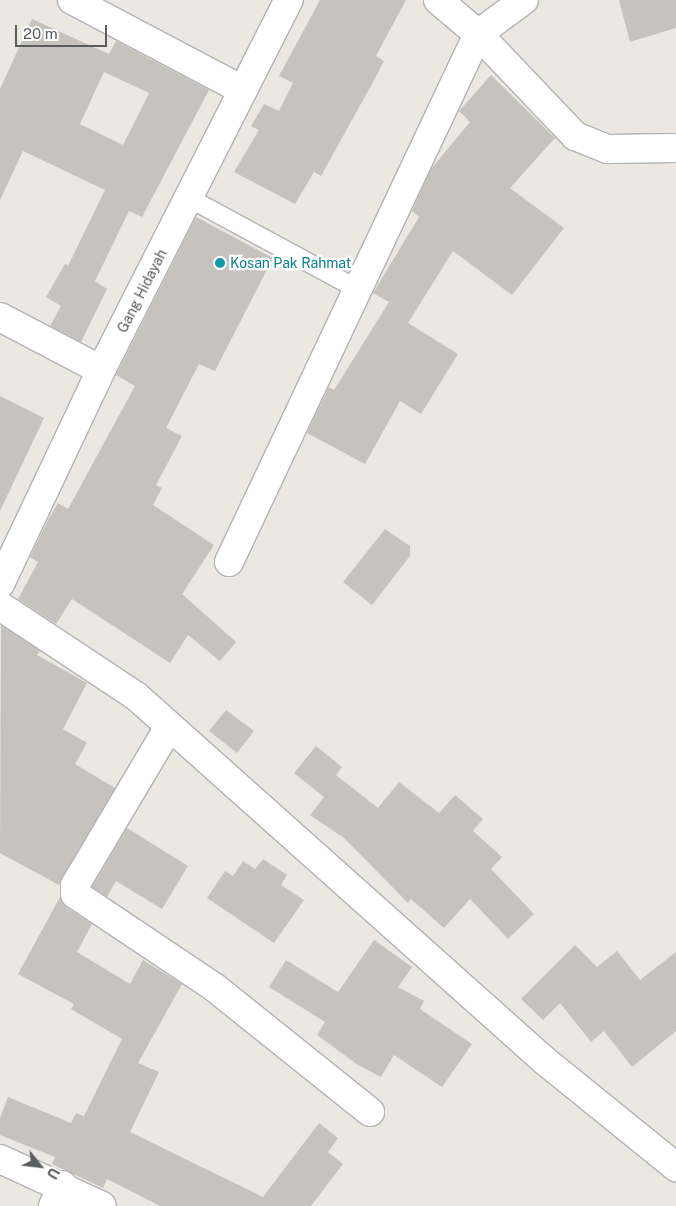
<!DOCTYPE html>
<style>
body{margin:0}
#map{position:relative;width:676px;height:1206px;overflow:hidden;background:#ebe8e1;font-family:"Public Sans",sans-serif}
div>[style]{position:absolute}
.building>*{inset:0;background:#c6c3be}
.roads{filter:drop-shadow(1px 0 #b1b3b7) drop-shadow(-1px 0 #b1b3b7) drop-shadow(0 1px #b1b3b7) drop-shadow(0 -1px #b1b3b7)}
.service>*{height:18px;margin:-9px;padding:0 9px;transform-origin:9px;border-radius:9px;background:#fff}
.minor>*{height:28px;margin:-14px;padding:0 14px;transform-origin:14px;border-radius:14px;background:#fff}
.dots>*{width:14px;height:14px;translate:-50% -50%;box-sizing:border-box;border:2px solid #fff;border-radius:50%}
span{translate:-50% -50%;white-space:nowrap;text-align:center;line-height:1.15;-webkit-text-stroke:4.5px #fff;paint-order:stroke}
.culture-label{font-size:14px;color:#0d838f}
.left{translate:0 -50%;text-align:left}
.street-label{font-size:14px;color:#595d60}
.north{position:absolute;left:15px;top:1141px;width:50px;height:50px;-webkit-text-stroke:4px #fff;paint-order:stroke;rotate:119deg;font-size:14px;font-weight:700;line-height:20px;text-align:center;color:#595d60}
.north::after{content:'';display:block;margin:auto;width:18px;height:22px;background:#595d60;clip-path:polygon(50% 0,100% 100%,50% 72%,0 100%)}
.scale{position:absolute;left:15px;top:25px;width:92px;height:22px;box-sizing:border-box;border:2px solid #595d60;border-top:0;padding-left:6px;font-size:15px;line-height:18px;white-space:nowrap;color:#595d60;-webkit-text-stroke:4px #fff;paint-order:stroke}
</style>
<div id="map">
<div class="building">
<div style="clip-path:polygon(320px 0,406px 0,376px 56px,384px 61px,373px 82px,321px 176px,314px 172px,295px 204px,234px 172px,259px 130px,251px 126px,264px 104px,279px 111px,293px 83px,279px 76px)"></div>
<div style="clip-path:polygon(619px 0,676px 0,676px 28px,630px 42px)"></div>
<div style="clip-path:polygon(evenodd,32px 19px,109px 54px,116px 41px,209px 90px,142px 217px,129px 211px,95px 281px,107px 289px,81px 342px,50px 326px,61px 306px,46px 297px,65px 264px,68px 266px,105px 190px,23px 151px,0 200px,0 89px,32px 19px,104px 72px,149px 93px,123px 145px,80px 124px,104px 72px)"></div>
<div style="clip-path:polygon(491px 75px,555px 138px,510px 188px,564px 228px,512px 295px,453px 251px,408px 323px,458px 354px,421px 414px,400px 401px,365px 464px,307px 433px,329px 387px,334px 390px,389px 302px,373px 293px,419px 217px,412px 211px,431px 169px,470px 122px,459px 111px)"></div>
<div style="clip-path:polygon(196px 217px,273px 258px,215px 371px,199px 364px,166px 428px,182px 436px,156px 485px,162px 488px,153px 505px,214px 545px,182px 594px,236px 642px,220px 661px,188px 635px,170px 663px,72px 599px,56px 624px,18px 599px,38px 562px,30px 557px,48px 520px,58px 503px,68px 509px,135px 386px,116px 375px)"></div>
<div style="clip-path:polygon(0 396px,44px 418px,0 511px)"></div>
<div style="clip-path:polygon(385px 529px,410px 546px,410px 556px,372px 605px,343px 582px)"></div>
<div style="clip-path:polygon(1px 625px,40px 651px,37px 655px,87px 683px,63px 729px,87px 743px,75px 764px,115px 788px,59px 885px,0 853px)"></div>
<div style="clip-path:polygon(226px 710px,254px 731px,237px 753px,209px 731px)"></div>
<div style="clip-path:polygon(316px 746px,342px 767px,336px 775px,378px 808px,399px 782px,439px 813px,455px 795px,483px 819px,473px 831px,502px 857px,491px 869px,534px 914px,508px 939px,470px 899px,444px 928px,411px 899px,408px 903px,344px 838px,310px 815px,324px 797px,294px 773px)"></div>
<div style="clip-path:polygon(127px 828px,188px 866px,162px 909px,116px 881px,107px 897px,92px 887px)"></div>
<div style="clip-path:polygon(263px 859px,287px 875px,281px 885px,304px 900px,274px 943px,207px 898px,225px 871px,233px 876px,243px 861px,255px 869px)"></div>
<div style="clip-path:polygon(60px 897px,66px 907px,92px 924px,77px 952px,130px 984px,143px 960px,182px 984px,138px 1063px,159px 1072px,130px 1132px,263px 1197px,319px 1123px,338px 1138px,328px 1152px,343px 1164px,311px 1206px,160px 1206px,107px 1179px,103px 1188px,52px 1164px,55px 1157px,0 1135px,0 1118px,8px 1097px,71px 1123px,76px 1113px,84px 1116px,122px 1039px,71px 1009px,74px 1004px,18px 974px)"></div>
<div style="clip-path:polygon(374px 940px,412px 967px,398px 987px,424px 1001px,420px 1009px,472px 1044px,442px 1087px,394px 1055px,381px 1077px,358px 1065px,317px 1035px,325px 1022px,269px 987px,286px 960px,338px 992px)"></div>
<div style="clip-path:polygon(575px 945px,597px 967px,617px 951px,640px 980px,676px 952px,676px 1031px,632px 1067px,604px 1031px,591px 1042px,560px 1003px,543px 1020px,521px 999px)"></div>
</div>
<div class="roads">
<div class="service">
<div style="left:189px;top:198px;width:191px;rotate:28.4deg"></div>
</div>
<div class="minor">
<div style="left:72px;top:0;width:193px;rotate:27.8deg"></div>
<div style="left:438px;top:0;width:52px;rotate:40.4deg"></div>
<div style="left:478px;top:34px;width:141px;rotate:46.4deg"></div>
<div style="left:575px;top:136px;width:35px;rotate:22deg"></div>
<div style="left:607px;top:149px;width:69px;rotate:-0.8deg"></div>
<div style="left:0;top:317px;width:114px;rotate:27.7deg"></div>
<div style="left:229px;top:562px;width:584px;rotate:-64.75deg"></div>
<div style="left:478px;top:34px;width:57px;rotate:-36.5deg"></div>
<div style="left:0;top:584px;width:237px;rotate:-64.7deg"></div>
<div style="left:101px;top:370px;width:415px;rotate:-63.1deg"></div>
<div style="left:0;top:606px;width:163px;rotate:33.5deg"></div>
<div style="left:136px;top:696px;width:548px;rotate:41.75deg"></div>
<div style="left:545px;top:1061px;width:169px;rotate:39deg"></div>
<div style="left:169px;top:727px;width:184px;rotate:120.7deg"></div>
<div style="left:75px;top:885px;width:9px;rotate:90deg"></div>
<div style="left:75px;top:894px;width:167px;rotate:33.8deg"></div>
<div style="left:214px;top:987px;width:200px;rotate:38.7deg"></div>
<div style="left:0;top:1159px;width:112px;rotate:24.7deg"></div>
<div style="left:53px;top:1206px;width:23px;rotate:-65deg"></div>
</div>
</div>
<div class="dots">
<div style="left:220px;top:263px;background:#0f9aa8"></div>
</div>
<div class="culture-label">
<span class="left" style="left:230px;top:263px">Kosan Pak Rahmat</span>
</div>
<div class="street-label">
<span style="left:142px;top:291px;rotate:-63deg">Gang Hidayah</span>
</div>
<div class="north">U</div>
<div class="scale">20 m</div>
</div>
